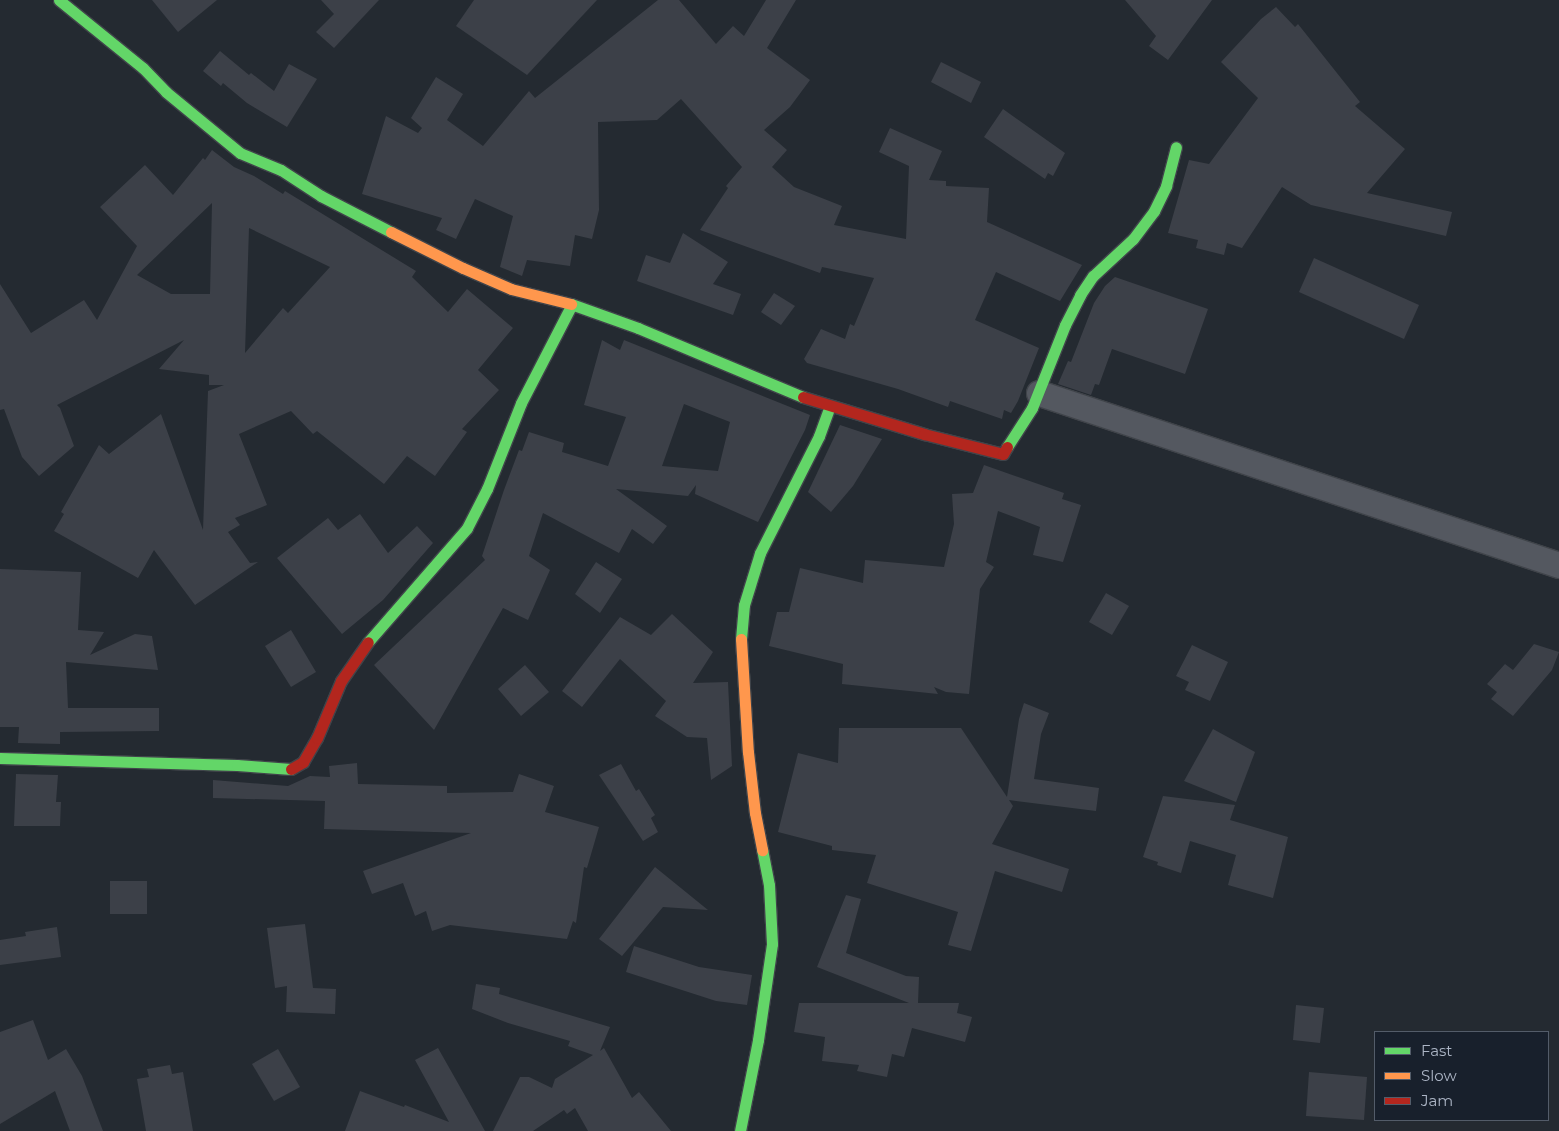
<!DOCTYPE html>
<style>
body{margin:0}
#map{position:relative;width:1559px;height:1131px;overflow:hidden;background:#242a31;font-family:Montserrat,sans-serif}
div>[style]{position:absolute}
.building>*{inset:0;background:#3c4048}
.roads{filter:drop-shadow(1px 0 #40444a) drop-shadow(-1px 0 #40444a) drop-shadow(0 1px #40444a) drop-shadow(0 -1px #40444a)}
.street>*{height:25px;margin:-12.5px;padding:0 12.5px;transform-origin:12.5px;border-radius:12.5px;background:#545860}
.fast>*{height:11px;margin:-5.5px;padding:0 5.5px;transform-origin:5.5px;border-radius:5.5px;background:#63d668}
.slow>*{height:11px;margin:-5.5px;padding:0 5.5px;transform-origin:5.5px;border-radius:5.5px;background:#ff974d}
.jam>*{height:11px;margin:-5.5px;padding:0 5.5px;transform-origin:5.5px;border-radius:5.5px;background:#b3261e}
span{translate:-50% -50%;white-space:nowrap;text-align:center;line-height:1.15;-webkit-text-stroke:5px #18202c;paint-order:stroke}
.legend{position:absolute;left:1374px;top:1031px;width:175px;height:90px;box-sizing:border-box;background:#18202c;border:1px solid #535c69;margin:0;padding:6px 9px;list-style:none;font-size:15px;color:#acb5c5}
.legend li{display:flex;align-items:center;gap:10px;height:25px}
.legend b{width:25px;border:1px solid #535c69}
</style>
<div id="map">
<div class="building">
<div style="clip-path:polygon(152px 0,217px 0,178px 32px)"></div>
<div style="clip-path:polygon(321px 0,379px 0,334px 48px,316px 32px,334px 14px)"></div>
<div style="clip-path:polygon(474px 0,597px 0,527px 75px,456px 26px)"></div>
<div style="clip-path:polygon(658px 0,679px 0,716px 44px,733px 26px,744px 36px,766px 0,796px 0,767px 48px,810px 80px,790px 107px,764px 130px,787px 150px,772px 167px,794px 187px,842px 206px,834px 225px,906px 239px,909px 166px,879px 152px,890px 128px,942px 151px,929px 180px,946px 181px,946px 186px,989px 188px,987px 222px,1082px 265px,1060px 301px,996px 272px,975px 320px,1039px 348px,1018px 401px,1011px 413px,1004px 410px,1002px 419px,950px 401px,948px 407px,898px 389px,807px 363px,804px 359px,821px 329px,845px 339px,850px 324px,854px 326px,874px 278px,822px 267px,820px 273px,700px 230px,728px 188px,726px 186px,742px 167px,681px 99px,657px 120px,598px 122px,599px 210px,592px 239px,575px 235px,570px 266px,527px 260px,522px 276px,500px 267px,513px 216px,475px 199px,456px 239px,436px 230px,442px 218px,362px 194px,386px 116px,418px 133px,422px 128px,411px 118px,436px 77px,463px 94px,447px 120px,483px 146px,529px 91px,535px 98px)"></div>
<div style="clip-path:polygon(1125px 0,1212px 0,1168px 60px,1149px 46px,1156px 36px)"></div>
<div style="clip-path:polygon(1276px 7px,1295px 27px,1298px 24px,1360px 102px,1355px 106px,1405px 149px,1367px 193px,1452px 212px,1446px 236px,1311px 205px,1282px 187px,1242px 248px,1227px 243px,1224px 255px,1196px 248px,1198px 240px,1168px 233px,1189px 160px,1209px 164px,1258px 98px,1221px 62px,1261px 19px)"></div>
<div style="clip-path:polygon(220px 51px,249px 75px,251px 73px,274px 91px,289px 64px,317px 79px,287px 127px,247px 103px,223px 83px,221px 86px,203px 71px)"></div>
<div style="clip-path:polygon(941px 62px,981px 82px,971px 103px,931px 82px)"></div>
<div style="clip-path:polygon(1003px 109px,1065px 153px,1053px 176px,1048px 173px,1045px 179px,984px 137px)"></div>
<div style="clip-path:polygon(evenodd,212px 150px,234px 167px,254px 176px,283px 194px,285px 191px,416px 271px,412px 277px,448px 312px,467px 289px,513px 328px,478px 370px,499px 390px,462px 429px,467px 432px,435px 476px,407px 456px,384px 484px,317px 431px,313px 434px,291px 411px,239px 434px,267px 505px,235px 518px,240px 525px,228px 532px,250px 563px,258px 562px,195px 605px,154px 550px,138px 578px,54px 531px,64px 514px,61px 512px,99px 445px,109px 454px,161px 414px,203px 530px,208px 391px,224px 385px,209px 385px,209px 375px,159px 369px,184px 340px,57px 405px,60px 408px,74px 446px,39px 476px,22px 457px,4px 409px,0 410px,0 284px,31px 333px,84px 300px,97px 320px,137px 246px,100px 207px,145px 165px,173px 195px,203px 158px,205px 160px,212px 150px,212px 203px,210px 294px,171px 294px,137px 275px,212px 203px,212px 150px,249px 228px,330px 267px,288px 313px,283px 308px,245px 353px,249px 228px)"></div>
<div style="clip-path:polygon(683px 233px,728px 262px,713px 284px,741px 294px,733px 315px,637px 281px,646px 255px,670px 263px)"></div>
<div style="clip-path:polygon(1314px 258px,1419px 305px,1404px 339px,1299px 292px)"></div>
<div style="clip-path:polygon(1115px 277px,1208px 309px,1185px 374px,1112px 349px,1099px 385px,1095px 384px,1091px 395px,1058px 384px,1068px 361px,1071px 362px,1094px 303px,1105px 286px)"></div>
<div style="clip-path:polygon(774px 293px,795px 306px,781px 325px,761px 312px)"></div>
<div style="clip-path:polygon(evenodd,602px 340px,620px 350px,624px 340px,810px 415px,805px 430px,758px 522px,695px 494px,696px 485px,688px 496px,616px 489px,667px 526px,653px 544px,632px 529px,619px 553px,543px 513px,529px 556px,550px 570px,528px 620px,503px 608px,434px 730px,374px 665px,485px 560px,482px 556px,504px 490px,519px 450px,522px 451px,529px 432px,564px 443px,562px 452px,608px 466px,626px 417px,584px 405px,602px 340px,684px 404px,730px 422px,718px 471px,662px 466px,684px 404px)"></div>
<div style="clip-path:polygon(840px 425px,882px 439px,853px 486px,831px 512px,808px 492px)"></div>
<div style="clip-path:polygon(984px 465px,1064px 493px,1062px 499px,1081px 505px,1063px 562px,1033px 555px,1040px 527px,998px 511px,986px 562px,994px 567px,980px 589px,969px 694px,946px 692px,934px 687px,938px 694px,842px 684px,843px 664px,769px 646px,777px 612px,789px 612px,800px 568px,863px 583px,865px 560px,944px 567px,954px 524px,952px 494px,973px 493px)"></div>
<div style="clip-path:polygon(360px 514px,388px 553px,417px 526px,433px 543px,383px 600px,342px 634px,277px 558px,328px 518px,338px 530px)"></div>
<div style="clip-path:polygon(596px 562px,622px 579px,600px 613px,575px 594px)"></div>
<div style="clip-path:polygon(0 569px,81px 572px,78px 630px,104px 632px,90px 655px,135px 634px,152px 636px,158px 670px,66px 662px,68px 708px,159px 708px,159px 731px,60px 732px,60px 744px,18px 743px,19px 727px,0 727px)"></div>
<div style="clip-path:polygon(1106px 593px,1129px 606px,1112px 635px,1089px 622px)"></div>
<div style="clip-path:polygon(672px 614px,713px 652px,693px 683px,728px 682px,732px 766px,711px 780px,707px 738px,687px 737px,655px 716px,666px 701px,620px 659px,582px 707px,562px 691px,620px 617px,651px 635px)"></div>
<div style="clip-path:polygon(291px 630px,316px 672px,291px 687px,265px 646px)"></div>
<div style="clip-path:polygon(1534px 644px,1559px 652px,1552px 670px,1513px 716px,1491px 699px,1497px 692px,1487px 684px,1505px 664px,1513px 670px)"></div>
<div style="clip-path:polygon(1192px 645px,1228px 662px,1210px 701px,1185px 690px,1189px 682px,1176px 676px)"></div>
<div style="clip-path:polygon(525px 665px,549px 692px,521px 716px,498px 689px)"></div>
<div style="clip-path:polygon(1024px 703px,1049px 713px,1041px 734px,1034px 779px,1099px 788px,1096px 811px,1009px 800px,1013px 806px,992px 844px,1069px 869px,1062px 892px,995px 871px,971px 951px,948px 945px,958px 912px,867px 883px,876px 855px,832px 850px,832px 846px,778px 832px,798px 753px,838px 763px,839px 728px,961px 728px,1007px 797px,1019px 719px)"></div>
<div style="clip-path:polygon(1213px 729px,1255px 752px,1236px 802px,1184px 781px)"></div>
<div style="clip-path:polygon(357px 763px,358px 784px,447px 786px,447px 793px,513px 792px,519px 774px,554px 786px,545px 812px,599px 827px,587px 868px,584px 867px,576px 923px,573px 921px,567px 939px,450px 925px,432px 931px,426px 911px,415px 916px,403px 883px,372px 894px,363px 871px,471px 833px,324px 829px,325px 801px,213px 798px,213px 780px,288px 786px,310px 776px,330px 777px,329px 766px)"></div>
<div style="clip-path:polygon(621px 764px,636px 791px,639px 789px,655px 815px,651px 818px,658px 832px,643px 841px,599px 775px)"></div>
<div style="clip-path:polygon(16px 774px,58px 775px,56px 802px,61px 802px,60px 826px,14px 826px)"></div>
<div style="clip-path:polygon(1163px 796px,1235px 805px,1230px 820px,1288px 837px,1273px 898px,1228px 885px,1236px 855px,1190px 841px,1181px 873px,1157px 865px,1158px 862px,1143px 857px)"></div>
<div style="clip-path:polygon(655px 867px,708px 910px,663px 907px,622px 956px,599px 939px)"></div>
<div style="clip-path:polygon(110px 881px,147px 881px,147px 914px,110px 914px)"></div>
<div style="clip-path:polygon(846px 895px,861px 899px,846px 953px,906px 976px,919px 977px,918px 1003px,959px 1003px,957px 1013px,972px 1017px,965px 1042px,912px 1028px,904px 1057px,892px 1054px,887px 1077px,857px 1071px,859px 1065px,822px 1061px,825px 1037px,794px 1032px,799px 1003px,909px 1003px,817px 967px)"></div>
<div style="clip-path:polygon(305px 924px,313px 988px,336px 989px,335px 1014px,286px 1012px,287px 986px,275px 988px,267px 928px)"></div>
<div style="clip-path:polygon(57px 927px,61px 957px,0 965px,0 940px,26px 936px,25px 932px)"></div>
<div style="clip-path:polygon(634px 946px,699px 967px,752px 975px,747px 1005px,716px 1001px,626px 972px)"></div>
<div style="clip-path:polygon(476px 984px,500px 988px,499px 994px,610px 1027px,600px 1051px,604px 1048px,632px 1098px,639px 1092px,671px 1131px,588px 1131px,575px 1108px,567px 1114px,564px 1110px,533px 1131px,493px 1131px,520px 1077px,529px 1077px,552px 1088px,555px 1079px,593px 1055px,568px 1046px,570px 1041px,508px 1023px,472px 1009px)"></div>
<div style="clip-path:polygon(1296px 1005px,1324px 1008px,1320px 1043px,1293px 1040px)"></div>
<div style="clip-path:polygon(33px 1020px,48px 1060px,66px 1049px,82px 1076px,103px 1131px,70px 1131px,55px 1091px,0 1124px,0 1032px)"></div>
<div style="clip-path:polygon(438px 1048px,485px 1131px,345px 1131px,360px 1091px,404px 1107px,405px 1105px,449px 1122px,415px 1060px)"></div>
<div style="clip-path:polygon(278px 1049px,300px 1087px,274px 1101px,252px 1064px)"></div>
<div style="clip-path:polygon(170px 1065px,172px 1074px,183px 1072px,193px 1131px,146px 1131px,137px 1079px,149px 1077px,147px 1069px)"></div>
<div style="clip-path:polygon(1309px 1072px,1367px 1077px,1364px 1120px,1306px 1116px)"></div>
</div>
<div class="roads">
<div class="street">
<div style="left:1039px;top:393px;width:548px;rotate:18.3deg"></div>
</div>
<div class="fast">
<div style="left:59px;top:0;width:108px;rotate:39deg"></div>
<div style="left:143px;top:68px;width:33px;rotate:46deg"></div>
<div style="left:166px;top:92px;width:96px;rotate:39.5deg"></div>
<div style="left:240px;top:153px;width:44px;rotate:22.5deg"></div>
<div style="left:281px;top:170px;width:48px;rotate:33deg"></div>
<div style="left:321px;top:196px;width:79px;rotate:27.2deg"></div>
<div style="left:571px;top:304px;width:71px;rotate:19.7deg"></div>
<div style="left:638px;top:328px;width:179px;rotate:22.7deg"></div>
<div style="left:1007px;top:447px;width:46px;rotate:-57.3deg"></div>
<div style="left:1032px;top:408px;width:89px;rotate:-68.3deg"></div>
<div style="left:1065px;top:325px;width:34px;rotate:-63deg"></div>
<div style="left:1080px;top:295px;width:23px;rotate:-56deg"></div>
<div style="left:1093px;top:276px;width:54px;rotate:-42.8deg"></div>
<div style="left:1133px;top:239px;width:35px;rotate:-53deg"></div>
<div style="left:1154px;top:211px;width:28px;rotate:-64deg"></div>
<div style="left:1166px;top:186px;width:40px;rotate:-75.6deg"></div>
<div style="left:741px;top:639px;width:34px;rotate:-85deg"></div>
<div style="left:744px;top:605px;width:54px;rotate:-72.9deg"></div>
<div style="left:760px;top:553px;width:131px;rotate:-63.2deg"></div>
<div style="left:819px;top:436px;width:32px;rotate:-70deg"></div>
<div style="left:368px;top:642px;width:151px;rotate:-49deg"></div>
<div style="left:467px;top:528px;width:44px;rotate:-62.9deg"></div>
<div style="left:487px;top:489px;width:92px;rotate:-68.4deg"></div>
<div style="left:521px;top:403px;width:111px;rotate:-62.7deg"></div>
<div style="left:0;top:758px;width:237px;rotate:1.7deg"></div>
<div style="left:237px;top:765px;width:54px;rotate:4.2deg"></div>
<div style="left:740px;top:1131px;width:93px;rotate:-78.8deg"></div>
<div style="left:758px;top:1040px;width:97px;rotate:-81.7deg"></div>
<div style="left:772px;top:944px;width:59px;rotate:-92.9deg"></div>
<div style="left:769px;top:885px;width:36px;rotate:-101deg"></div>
</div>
<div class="slow">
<div style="left:391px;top:232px;width:80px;rotate:26.6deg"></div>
<div style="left:463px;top:268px;width:52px;rotate:23.6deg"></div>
<div style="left:511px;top:289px;width:62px;rotate:14deg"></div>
<div style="left:741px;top:639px;width:113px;rotate:86.5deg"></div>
<div style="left:748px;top:752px;width:61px;rotate:83.5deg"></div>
<div style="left:755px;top:813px;width:38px;rotate:79deg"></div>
</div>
<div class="jam">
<div style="left:803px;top:397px;width:127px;rotate:17deg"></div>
<div style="left:924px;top:434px;width:81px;rotate:14.2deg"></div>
<div style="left:1003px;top:454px;width:8px;rotate:-60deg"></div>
<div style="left:291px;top:769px;width:14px;rotate:-30deg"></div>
<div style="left:303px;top:762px;width:28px;rotate:-60deg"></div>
<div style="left:317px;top:738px;width:62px;rotate:-67.2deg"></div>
<div style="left:341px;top:681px;width:47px;rotate:-55.3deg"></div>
</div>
</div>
<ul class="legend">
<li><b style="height:6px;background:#63d668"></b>Fast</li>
<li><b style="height:6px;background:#ff974d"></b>Slow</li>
<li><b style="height:6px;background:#b3261e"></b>Jam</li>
</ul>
</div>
